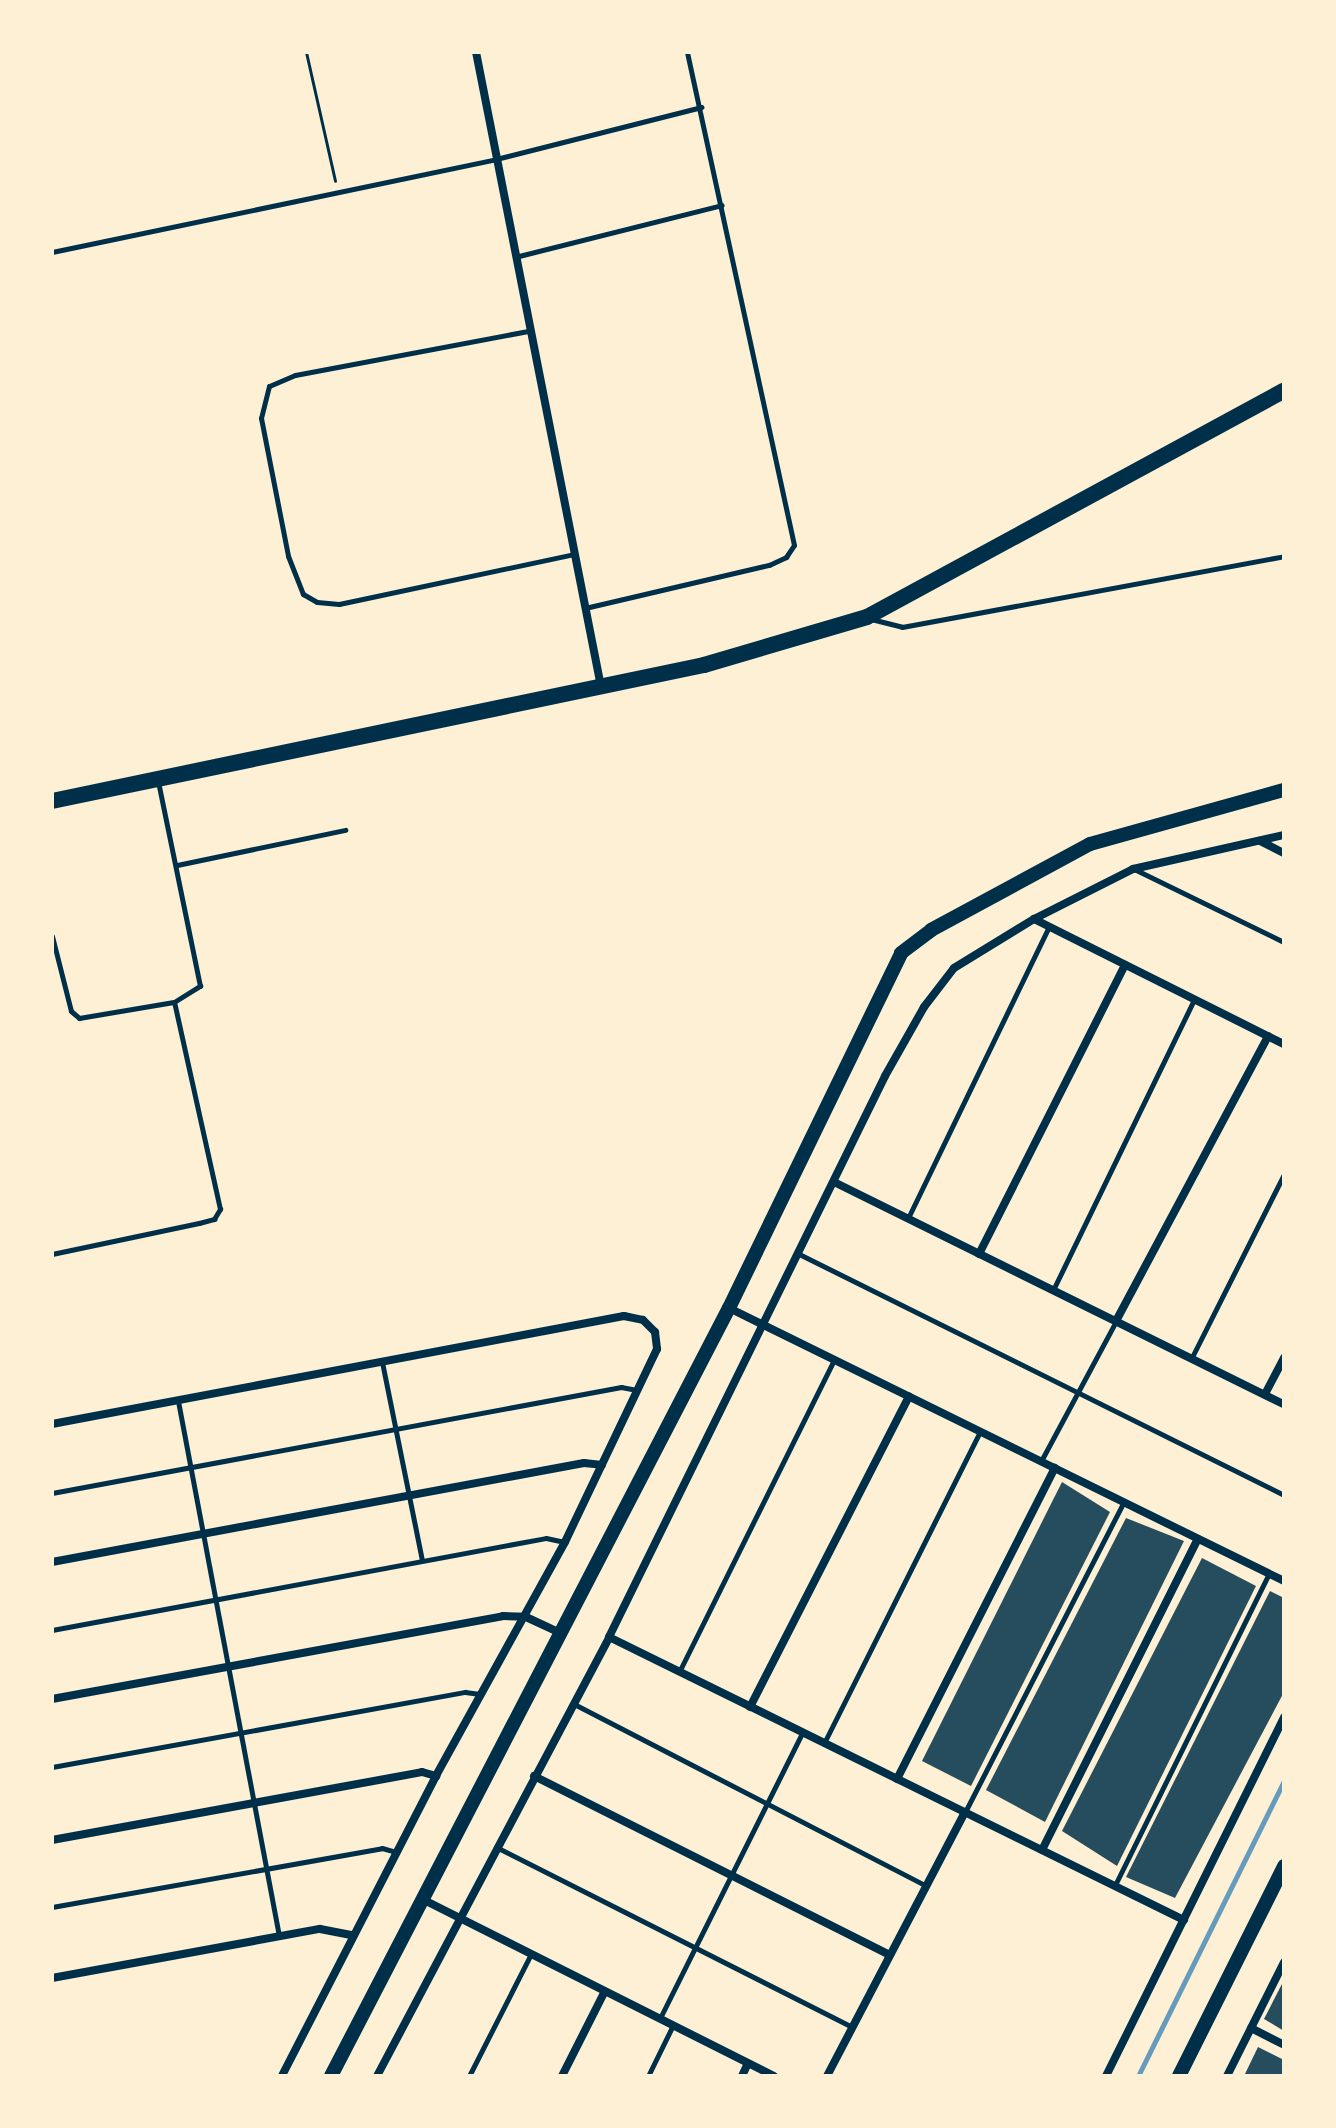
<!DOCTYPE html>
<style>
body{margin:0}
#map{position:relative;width:1336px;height:2128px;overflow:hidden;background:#fdf0d5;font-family:"Asap Condensed",sans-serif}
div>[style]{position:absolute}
.stream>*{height:5px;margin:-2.5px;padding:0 2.5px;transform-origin:2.5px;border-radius:2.5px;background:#669bbc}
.building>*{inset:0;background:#264d5e}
.path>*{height:3px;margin:-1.5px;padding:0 1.5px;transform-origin:1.5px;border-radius:1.5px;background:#003049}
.service>*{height:5px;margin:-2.5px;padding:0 2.5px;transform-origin:2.5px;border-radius:2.5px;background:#003049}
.minor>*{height:8px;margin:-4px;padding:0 4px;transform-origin:4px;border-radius:4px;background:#003049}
.tertiary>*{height:14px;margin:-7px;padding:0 7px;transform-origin:7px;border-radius:7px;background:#003049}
.secondary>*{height:16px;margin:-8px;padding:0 8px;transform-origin:8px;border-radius:8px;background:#003049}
span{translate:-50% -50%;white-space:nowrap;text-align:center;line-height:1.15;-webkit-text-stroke:6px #fdf0d5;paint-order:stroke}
.frame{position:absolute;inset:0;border:54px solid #fdf0d5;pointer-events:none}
</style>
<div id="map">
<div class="stream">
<div style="left:1138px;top:2076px;width:329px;rotate:-63.7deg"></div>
</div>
<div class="building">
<div style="clip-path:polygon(1062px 1482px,1110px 1512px,971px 1786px,922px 1761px)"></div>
<div style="clip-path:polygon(1126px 1518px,1184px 1541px,1045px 1822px,986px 1790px)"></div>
<div style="clip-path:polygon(1202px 1558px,1256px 1586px,1117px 1866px,1062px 1831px)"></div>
<div style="clip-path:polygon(1270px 1591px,1284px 1598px,1284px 1692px,1175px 1898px,1126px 1877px)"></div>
<div style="clip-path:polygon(1284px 1980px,1284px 2031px,1264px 2019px)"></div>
<div style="clip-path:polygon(1258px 2047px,1284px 2060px,1284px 2076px,1244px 2076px)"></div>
</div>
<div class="path">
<div style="left:306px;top:52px;width:132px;rotate:77.3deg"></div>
</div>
<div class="service">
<div style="left:52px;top:252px;width:454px;rotate:-11.8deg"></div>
<div style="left:496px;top:159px;width:212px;rotate:-14.2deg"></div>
<div style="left:515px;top:257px;width:213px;rotate:-14.1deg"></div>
<div style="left:528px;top:331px;width:237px;rotate:169.3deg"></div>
<div style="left:295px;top:375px;width:28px;rotate:157deg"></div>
<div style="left:269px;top:386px;width:33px;rotate:104deg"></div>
<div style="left:261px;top:418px;width:141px;rotate:78.9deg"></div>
<div style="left:288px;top:556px;width:41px;rotate:68.5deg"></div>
<div style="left:303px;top:594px;width:16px;rotate:30deg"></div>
<div style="left:317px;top:602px;width:22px;rotate:5deg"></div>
<div style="left:339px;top:604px;width:240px;rotate:-12deg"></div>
<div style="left:585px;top:608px;width:189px;rotate:-13.2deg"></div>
<div style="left:769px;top:565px;width:19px;rotate:-25deg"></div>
<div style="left:786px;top:557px;width:14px;rotate:-56deg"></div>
<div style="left:794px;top:545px;width:504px;rotate:-102.25deg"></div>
<div style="left:871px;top:619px;width:32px;rotate:14deg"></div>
<div style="left:902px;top:627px;width:389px;rotate:-10.5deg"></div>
<div style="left:177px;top:865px;width:172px;rotate:-11.8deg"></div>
<div style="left:1134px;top:869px;width:167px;rotate:26deg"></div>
<div style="left:52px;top:936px;width:77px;rotate:75.8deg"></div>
<div style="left:71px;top:1011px;width:11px;rotate:41deg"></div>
<div style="left:79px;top:1018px;width:96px;rotate:-9.6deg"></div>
<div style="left:174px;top:1002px;width:31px;rotate:-32deg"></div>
<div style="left:200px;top:986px;width:208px;rotate:-101.6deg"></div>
<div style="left:908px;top:1218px;width:324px;rotate:-64.2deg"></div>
<div style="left:52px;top:1254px;width:150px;rotate:-11.9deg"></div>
<div style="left:199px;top:1223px;width:16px;rotate:-15deg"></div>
<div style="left:214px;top:1219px;width:12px;rotate:-59deg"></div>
<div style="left:220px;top:1209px;width:212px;rotate:-102.5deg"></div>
<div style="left:799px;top:1254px;width:542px;rotate:26.42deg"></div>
<div style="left:1053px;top:1290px;width:323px;rotate:-64.1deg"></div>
<div style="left:1192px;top:1357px;width:205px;rotate:-63.3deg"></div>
<div style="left:382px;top:1362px;width:202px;rotate:78.6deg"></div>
<div style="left:178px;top:1401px;width:544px;rotate:79.31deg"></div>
<div style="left:1041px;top:1461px;width:159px;rotate:-61.8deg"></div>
<div style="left:52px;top:1493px;width:579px;rotate:-10.55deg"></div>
<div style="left:621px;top:1387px;width:16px;rotate:11deg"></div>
<div style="left:52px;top:1630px;width:502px;rotate:-10.55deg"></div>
<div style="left:546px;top:1538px;width:19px;rotate:12deg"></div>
<div style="left:679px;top:1672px;width:348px;rotate:-63.6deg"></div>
<div style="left:574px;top:1704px;width:396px;rotate:27.3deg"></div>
<div style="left:824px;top:1743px;width:348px;rotate:-63.4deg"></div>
<div style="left:52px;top:1767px;width:420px;rotate:-10.3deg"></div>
<div style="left:465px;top:1692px;width:15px;rotate:8deg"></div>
<div style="left:965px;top:1812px;width:347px;rotate:-62.9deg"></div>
<div style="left:496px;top:1847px;width:399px;rotate:26.8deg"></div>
<div style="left:1115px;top:1885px;width:347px;rotate:-63.7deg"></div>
<div style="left:52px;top:1907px;width:335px;rotate:-10.1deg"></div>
<div style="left:382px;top:1848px;width:15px;rotate:16deg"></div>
<div style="left:660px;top:2018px;width:318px;rotate:-63.5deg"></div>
<div style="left:469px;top:2076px;width:137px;rotate:-63.1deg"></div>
<div style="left:648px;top:2076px;width:57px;rotate:-63.9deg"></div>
</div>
<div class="minor">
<div style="left:476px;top:52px;width:647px;rotate:78.86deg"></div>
<div style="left:1260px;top:841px;width:27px;rotate:27deg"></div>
<div style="left:1034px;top:919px;width:280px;rotate:26.6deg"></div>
<div style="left:836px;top:1183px;width:500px;rotate:26.3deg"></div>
<div style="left:979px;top:1254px;width:324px;rotate:-63.2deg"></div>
<div style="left:729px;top:1308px;width:619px;rotate:26.19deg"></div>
<div style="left:1116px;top:1321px;width:323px;rotate:-61.9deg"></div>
<div style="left:1265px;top:1394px;width:41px;rotate:-62.2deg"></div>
<div style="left:52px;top:1424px;width:582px;rotate:-10.69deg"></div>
<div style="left:624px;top:1316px;width:19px;rotate:12deg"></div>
<div style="left:643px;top:1320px;width:17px;rotate:45deg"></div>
<div style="left:655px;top:1332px;width:17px;rotate:83deg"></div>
<div style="left:657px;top:1349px;width:214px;rotate:115.5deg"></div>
<div style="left:565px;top:1542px;width:267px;rotate:118.9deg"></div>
<div style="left:436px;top:1776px;width:337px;rotate:117.2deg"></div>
<div style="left:52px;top:1562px;width:541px;rotate:-10.54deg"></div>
<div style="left:584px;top:1463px;width:18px;rotate:6deg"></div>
<div style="left:609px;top:1637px;width:641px;rotate:26.21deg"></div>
<div style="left:52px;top:1699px;width:459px;rotate:-10.4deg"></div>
<div style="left:503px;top:1616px;width:23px;rotate:2deg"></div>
<div style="left:526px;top:1617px;width:40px;rotate:25deg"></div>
<div style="left:750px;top:1707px;width:349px;rotate:-62.9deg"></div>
<div style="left:534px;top:1776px;width:398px;rotate:26.7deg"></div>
<div style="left:897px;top:1779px;width:349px;rotate:-63.1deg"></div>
<div style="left:52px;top:1840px;width:376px;rotate:-10.4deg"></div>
<div style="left:422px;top:1772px;width:15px;rotate:16deg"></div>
<div style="left:1042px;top:1850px;width:348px;rotate:-63.4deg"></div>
<div style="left:422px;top:1899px;width:394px;rotate:26.7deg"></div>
<div style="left:52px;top:1978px;width:272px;rotate:-10.4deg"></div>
<div style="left:320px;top:1929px;width:33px;rotate:11deg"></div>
<div style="left:1251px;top:2028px;width:37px;rotate:27deg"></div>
<div style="left:377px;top:2076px;width:497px;rotate:-62.1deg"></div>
<div style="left:609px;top:1637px;width:625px;rotate:-63.8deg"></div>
<div style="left:885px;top:1076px;width:79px;rotate:-60.5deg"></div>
<div style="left:924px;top:1007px;width:49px;rotate:-52.4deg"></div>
<div style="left:954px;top:968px;width:94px;rotate:-31.5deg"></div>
<div style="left:1034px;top:919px;width:111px;rotate:-26.8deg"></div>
<div style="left:1133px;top:869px;width:155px;rotate:-12.7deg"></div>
<div style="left:562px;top:2076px;width:95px;rotate:-63.2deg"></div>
<div style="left:742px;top:2076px;width:14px;rotate:-65deg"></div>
<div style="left:827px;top:2076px;width:298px;rotate:-62.4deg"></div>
<div style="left:1106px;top:2076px;width:401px;rotate:-63.6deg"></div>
<div style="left:1227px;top:2076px;width:127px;rotate:-63.4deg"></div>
</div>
<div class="tertiary">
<div style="left:331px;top:2076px;width:865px;rotate:-62.61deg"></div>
<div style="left:729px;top:1308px;width:394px;rotate:-64.1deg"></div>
<div style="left:901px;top:953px;width:38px;rotate:-37deg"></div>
<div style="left:931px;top:930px;width:181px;rotate:-28.4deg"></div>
<div style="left:1090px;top:844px;width:201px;rotate:-15.6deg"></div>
<div style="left:1179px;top:2076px;width:235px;rotate:-63.4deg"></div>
</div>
<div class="secondary">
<div style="left:52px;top:801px;width:666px;rotate:-11.78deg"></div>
<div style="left:704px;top:665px;width:170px;rotate:-16.4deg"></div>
<div style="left:867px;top:617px;width:474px;rotate:-28.5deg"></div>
</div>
<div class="frame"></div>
</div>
